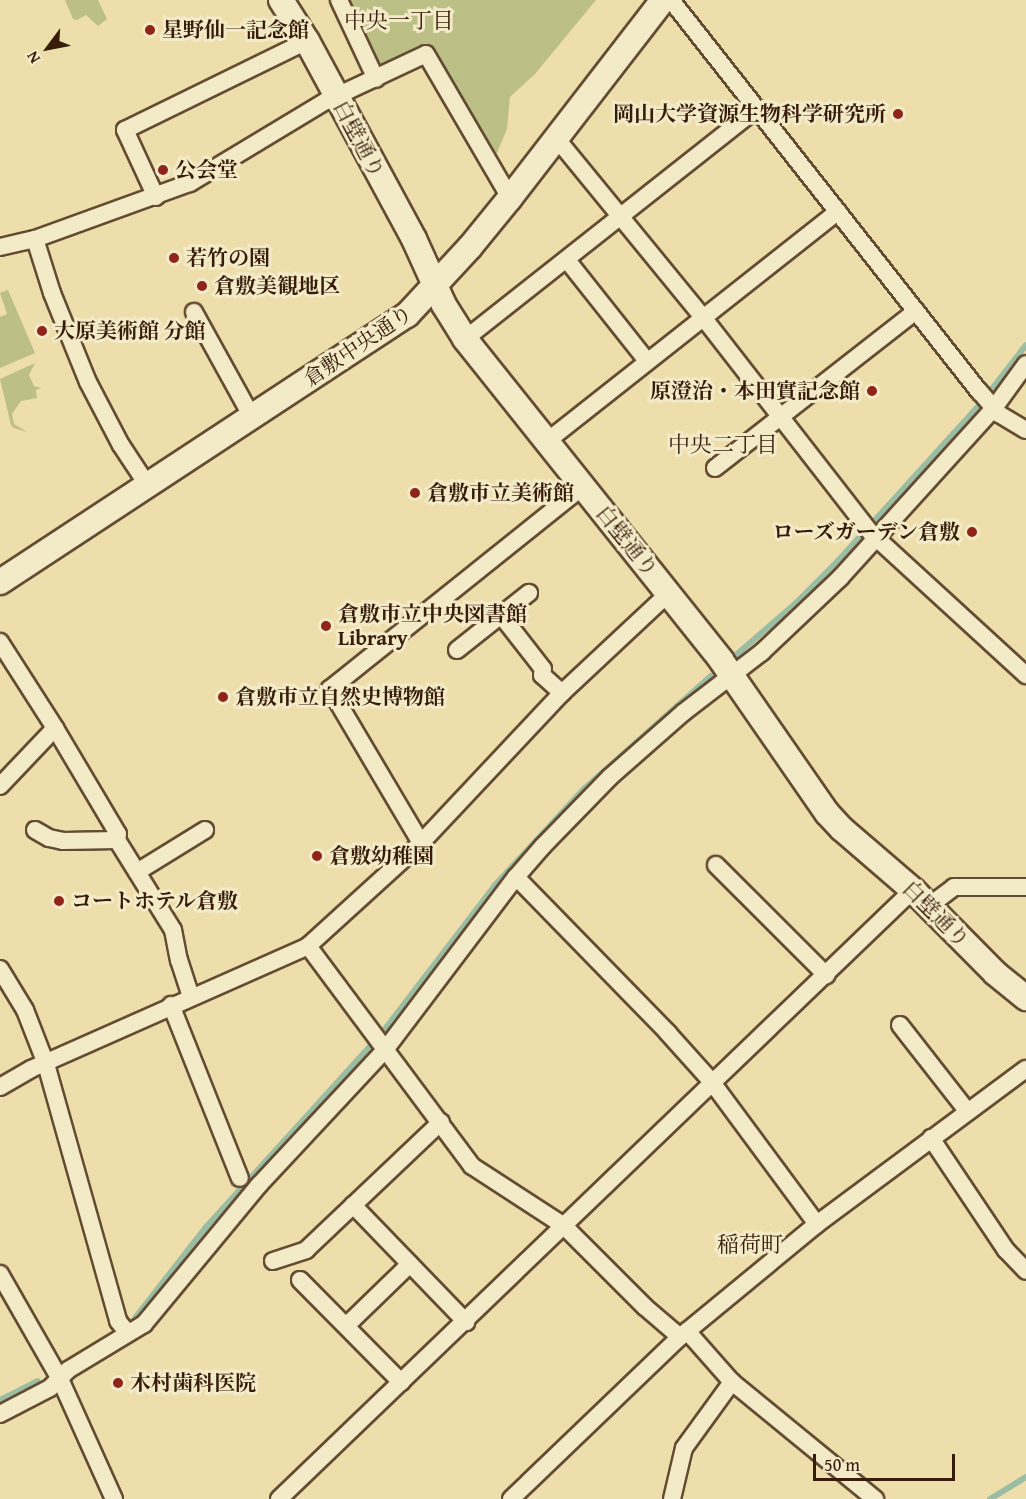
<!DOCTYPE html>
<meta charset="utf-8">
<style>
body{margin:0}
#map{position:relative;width:1026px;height:1499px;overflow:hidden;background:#eddeab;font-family:"Gentium Book Plus","Noto Serif JP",serif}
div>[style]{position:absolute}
.green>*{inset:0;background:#bcc086}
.stream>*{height:6px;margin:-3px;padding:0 3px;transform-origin:3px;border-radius:3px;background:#9bbda3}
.roads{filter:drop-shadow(2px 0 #644c32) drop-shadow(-2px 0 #644c32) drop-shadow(0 2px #644c32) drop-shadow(0 -2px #644c32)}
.street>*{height:16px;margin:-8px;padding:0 8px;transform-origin:8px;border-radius:8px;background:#f3eac8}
.secondary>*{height:24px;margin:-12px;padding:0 12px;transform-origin:12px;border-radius:12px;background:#f3eac8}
.dots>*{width:16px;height:16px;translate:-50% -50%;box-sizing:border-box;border:3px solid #f3eac8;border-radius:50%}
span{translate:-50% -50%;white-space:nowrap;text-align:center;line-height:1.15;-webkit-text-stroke:6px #f3eac8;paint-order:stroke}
.poi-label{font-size:21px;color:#361c09;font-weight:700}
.left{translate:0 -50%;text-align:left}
.right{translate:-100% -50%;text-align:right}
.street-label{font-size:21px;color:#361c09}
.neighbourhood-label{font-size:22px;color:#361c09}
.north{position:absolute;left:18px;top:18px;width:60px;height:60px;-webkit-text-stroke:4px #f3eac8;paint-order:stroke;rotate:238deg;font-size:16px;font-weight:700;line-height:24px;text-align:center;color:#361c09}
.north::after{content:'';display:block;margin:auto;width:21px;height:27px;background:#361c09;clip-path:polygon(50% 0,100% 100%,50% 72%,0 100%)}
.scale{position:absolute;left:813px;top:1454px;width:142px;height:27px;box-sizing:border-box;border:3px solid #361c09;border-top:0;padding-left:8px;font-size:18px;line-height:21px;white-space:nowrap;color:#361c09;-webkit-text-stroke:4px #f3eac8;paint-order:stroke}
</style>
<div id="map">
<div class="green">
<div style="clip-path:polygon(65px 0,98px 0,107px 19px,98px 26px,86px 15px,77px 20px,73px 19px)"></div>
<div style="clip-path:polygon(344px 0,596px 0,535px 74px,510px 97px,507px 129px,494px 160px,435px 57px,379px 71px)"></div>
<div style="clip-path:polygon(8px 290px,35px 353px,0 368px,0 317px,7px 314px,0 293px)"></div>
<div style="clip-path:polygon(35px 363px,29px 375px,34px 386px,41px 388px,36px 390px,37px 398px,21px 401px,12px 414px,14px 424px,27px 432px,14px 428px,11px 425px,0 379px)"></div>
</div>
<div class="stream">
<div style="left:736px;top:655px;width:79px;rotate:-40.9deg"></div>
<div style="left:796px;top:603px;width:58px;rotate:-45deg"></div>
<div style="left:837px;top:562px;width:215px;rotate:-47.8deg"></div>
<div style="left:981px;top:403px;width:73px;rotate:-52.2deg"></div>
<div style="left:135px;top:1318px;width:117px;rotate:-52deg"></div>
<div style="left:207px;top:1226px;width:261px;rotate:-47.8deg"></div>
<div style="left:382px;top:1033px;width:186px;rotate:-52.6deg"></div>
<div style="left:495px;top:885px;width:131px;rotate:-47.2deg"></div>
<div style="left:584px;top:789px;width:170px;rotate:-41.7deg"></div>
<div style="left:0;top:1400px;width:42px;rotate:-26.6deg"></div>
<div style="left:990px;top:1499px;width:42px;rotate:-31.4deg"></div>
</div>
<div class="roads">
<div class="street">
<div style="left:339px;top:0;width:87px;rotate:64.9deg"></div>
<div style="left:671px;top:0;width:499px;rotate:51.8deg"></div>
<div style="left:980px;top:392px;width:29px;rotate:49deg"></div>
<div style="left:999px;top:414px;width:31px;rotate:31deg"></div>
<div style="left:557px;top:139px;width:229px;rotate:50.7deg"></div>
<div style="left:702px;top:316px;width:276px;rotate:52.1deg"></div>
<div style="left:872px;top:534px;width:209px;rotate:42.5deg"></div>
<div style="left:156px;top:197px;width:74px;rotate:-114.8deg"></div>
<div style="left:125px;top:130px;width:203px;rotate:-26.1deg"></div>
<div style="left:35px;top:239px;width:57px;rotate:72.5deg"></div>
<div style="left:52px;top:293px;width:96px;rotate:68deg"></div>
<div style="left:88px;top:382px;width:71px;rotate:62.4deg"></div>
<div style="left:121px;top:445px;width:49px;rotate:56.6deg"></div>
<div style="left:0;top:247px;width:36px;rotate:-13deg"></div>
<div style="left:35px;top:239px;width:165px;rotate:-19.9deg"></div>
<div style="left:190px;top:183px;width:159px;rotate:-31.1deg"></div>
<div style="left:326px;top:101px;width:110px;rotate:-25.2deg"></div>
<div style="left:426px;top:54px;width:167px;rotate:59.7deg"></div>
<div style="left:567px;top:260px;width:129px;rotate:51.6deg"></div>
<div style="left:194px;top:312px;width:120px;rotate:61.1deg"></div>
<div style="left:465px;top:339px;width:372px;rotate:-38.3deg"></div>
<div style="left:546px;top:442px;width:372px;rotate:-38.3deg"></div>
<div style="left:715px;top:468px;width:255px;rotate:-38deg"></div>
<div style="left:501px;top:615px;width:68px;rotate:52.1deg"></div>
<div style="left:543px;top:669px;width:6px;rotate:99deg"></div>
<div style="left:542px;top:675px;width:27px;rotate:42deg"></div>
<div style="left:0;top:642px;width:102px;rotate:57.4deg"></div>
<div style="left:55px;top:728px;width:123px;rotate:59.3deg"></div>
<div style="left:118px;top:834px;width:6px;rotate:99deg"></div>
<div style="left:117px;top:840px;width:106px;rotate:58.1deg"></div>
<div style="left:173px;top:930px;width:31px;rotate:79deg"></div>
<div style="left:179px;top:960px;width:38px;rotate:72deg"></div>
<div style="left:457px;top:650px;width:92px;rotate:-38.4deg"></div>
<div style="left:0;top:786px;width:80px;rotate:-46.5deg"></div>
<div style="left:35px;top:830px;width:16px;rotate:30deg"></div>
<div style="left:49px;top:838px;width:14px;rotate:12deg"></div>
<div style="left:63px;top:841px;width:54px;rotate:-1.1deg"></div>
<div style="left:421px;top:843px;width:179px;rotate:-120.6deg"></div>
<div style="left:330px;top:689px;width:324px;rotate:-38.7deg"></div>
<div style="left:716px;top:865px;width:156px;rotate:45deg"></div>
<div style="left:137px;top:872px;width:80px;rotate:-31.7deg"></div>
<div style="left:516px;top:877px;width:218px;rotate:45.7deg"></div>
<div style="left:668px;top:1033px;width:64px;rotate:48.1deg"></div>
<div style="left:711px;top:1081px;width:178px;rotate:53.5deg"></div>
<div style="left:929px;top:906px;width:31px;rotate:-37deg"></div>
<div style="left:954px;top:887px;width:72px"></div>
<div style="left:308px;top:946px;width:274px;rotate:53.3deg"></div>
<div style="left:472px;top:1166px;width:108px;rotate:33deg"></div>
<div style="left:563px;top:1225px;width:116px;rotate:45deg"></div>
<div style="left:645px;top:1307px;width:46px;rotate:40.6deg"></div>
<div style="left:0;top:969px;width:48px;rotate:58.6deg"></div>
<div style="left:25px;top:1010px;width:58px;rotate:68.7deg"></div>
<div style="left:46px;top:1064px;width:267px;rotate:74.3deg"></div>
<div style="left:118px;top:1321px;width:14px;rotate:51deg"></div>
<div style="left:171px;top:1005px;width:186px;rotate:68.3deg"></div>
<div style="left:900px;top:1025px;width:110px;rotate:52deg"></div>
<div style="left:0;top:1087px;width:36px;rotate:-30deg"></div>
<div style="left:31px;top:1069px;width:303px;rotate:-23.9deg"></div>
<div style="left:308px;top:946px;width:153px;rotate:-42.3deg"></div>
<div style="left:421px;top:843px;width:206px;rotate:-46.8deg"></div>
<div style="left:562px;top:693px;width:146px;rotate:-43.1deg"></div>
<div style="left:931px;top:1138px;width:135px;rotate:56.2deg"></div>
<div style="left:1006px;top:1250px;width:29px;rotate:46deg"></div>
<div style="left:353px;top:1205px;width:163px;rotate:46deg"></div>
<div style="left:273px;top:1261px;width:35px;rotate:-18deg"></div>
<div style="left:306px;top:1250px;width:186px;rotate:-43.5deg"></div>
<div style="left:0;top:1274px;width:121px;rotate:60.3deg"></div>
<div style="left:60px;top:1379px;width:132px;rotate:65.8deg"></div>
<div style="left:300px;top:1280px;width:144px;rotate:45.3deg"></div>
<div style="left:346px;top:1326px;width:89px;rotate:-44.1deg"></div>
<div style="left:687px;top:1331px;width:68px;rotate:48.6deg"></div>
<div style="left:732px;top:1382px;width:185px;rotate:39.3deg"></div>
<div style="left:0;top:1414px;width:56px;rotate:-27.5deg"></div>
<div style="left:50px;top:1388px;width:25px;rotate:-45deg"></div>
<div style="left:68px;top:1370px;width:89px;rotate:-31.2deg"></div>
<div style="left:144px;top:1324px;width:180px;rotate:-50.4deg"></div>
<div style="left:259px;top:1185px;width:185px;rotate:-47deg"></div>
<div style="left:385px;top:1050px;width:217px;rotate:-52.9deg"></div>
<div style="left:516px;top:877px;width:41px;rotate:-48.9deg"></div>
<div style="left:543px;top:846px;width:96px;rotate:-45.8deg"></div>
<div style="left:610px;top:777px;width:98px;rotate:-41.3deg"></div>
<div style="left:684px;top:712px;width:98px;rotate:-37.6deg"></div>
<div style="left:762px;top:652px;width:108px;rotate:-43.5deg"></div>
<div style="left:840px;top:578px;width:229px;rotate:-47.8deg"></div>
<div style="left:994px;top:408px;width:54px;rotate:-54deg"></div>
<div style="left:279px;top:1499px;width:879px;rotate:-43.85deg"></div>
<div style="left:511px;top:1499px;width:234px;rotate:-43.8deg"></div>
<div style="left:680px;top:1337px;width:178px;rotate:-39.5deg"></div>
<div style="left:817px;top:1224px;width:260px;rotate:-36.6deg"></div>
<div style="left:672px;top:1499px;width:52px;rotate:-76.8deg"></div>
<div style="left:684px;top:1448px;width:82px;rotate:-54deg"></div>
</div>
<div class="secondary">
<div style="left:281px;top:0;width:49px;rotate:57.6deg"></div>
<div style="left:307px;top:41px;width:225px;rotate:61.6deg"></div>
<div style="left:414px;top:239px;width:72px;rotate:65.6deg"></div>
<div style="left:444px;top:305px;width:40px;rotate:58deg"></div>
<div style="left:465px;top:339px;width:411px;rotate:51.4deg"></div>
<div style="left:721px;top:660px;width:186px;rotate:55.3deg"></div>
<div style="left:827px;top:813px;width:22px;rotate:47deg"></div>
<div style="left:842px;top:829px;width:94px;rotate:40.7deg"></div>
<div style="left:913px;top:890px;width:117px;rotate:45.3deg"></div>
<div style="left:995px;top:973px;width:40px;rotate:39deg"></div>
<div style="left:0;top:582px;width:487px;rotate:-33.3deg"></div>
<div style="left:407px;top:315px;width:93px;rotate:-47.2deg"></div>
<div style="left:470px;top:247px;width:63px;rotate:-50.8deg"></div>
<div style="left:510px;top:198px;width:250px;rotate:-52.3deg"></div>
</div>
</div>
<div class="dots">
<div style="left:150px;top:30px;background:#8f2418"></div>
<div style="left:898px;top:114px;background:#8f2418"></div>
<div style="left:163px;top:170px;background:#8f2418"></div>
<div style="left:174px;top:258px;background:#8f2418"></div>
<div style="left:202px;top:286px;background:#8f2418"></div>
<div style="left:42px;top:331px;background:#8f2418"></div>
<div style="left:872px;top:391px;background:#8f2418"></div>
<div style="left:415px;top:493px;background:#8f2418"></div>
<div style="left:972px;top:532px;background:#8f2418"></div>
<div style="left:326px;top:626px;background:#8f2418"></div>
<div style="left:223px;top:697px;background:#8f2418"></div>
<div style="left:317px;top:856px;background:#8f2418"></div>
<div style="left:59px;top:901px;background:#8f2418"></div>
<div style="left:118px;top:1383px;background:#8f2418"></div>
</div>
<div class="poi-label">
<span class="left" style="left:162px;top:30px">星野仙一記念館</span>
<span class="right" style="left:886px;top:114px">岡山大学資源生物科学研究所</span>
<span class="left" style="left:175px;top:170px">公会堂</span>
<span class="left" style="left:186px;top:258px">若竹の園</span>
<span class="left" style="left:214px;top:286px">倉敷美観地区</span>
<span class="left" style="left:54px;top:331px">大原美術館 分館</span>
<span class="right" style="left:860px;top:391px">原澄治・本田實記念館</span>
<span class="left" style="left:427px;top:493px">倉敷市立美術館</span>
<span class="right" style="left:960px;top:532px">ローズガーデン倉敷</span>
<span class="left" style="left:338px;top:626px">倉敷市立中央図書館<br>Library</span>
<span class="left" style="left:235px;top:697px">倉敷市立自然史博物館</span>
<span class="left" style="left:329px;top:856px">倉敷幼稚園</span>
<span class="left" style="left:71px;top:901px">コートホテル倉敷</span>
<span class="left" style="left:130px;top:1383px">木村歯科医院</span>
</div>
<div class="street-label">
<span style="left:359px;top:139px;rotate:62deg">白壁通り</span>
<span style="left:358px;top:346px;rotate:-34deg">倉敷中央通り</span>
<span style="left:627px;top:541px;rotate:51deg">白壁通り</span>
<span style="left:936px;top:914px;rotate:45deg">白壁通り</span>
</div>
<div class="neighbourhood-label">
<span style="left:399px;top:21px">中央一丁目</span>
<span style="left:723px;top:445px">中央二丁目</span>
<span style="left:750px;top:1245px">稲荷町</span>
</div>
<div class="north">N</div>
<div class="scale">50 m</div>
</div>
